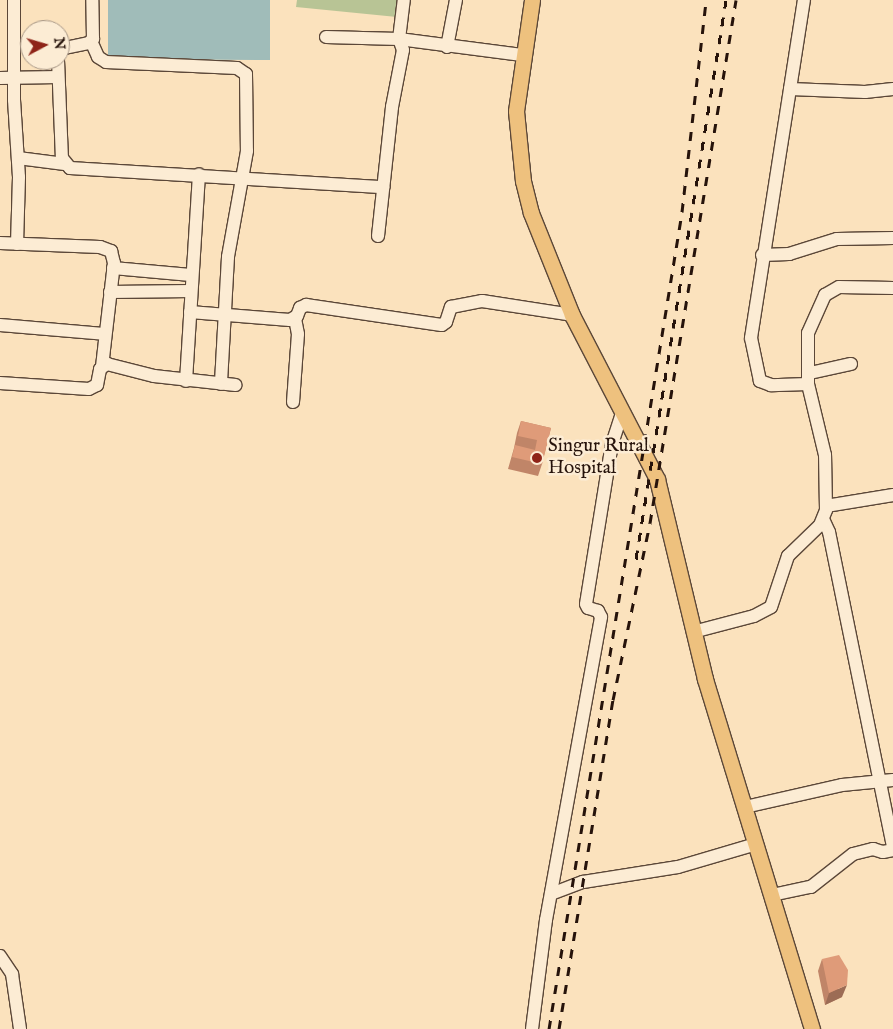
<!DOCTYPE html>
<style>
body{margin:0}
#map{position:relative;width:893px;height:1029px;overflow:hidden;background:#fbe2bd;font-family:"IM FELL English",serif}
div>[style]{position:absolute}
.green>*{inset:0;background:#b8c495}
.water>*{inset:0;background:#a0bcb9}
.roads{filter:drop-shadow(1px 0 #5b4738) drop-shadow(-1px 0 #5b4738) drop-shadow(0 1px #5b4738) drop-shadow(0 -1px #5b4738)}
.minor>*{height:12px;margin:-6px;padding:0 6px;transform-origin:6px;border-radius:6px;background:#fcecd4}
.major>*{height:15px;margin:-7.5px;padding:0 7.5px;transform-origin:7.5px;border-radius:7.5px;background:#eec17e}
.rail>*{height:3px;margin-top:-1.5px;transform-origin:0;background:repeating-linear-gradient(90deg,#26130b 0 9px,transparent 0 18px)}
.wall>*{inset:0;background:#c08568}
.shaded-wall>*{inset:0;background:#9c6c55}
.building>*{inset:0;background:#df9b79}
.dots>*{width:14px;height:14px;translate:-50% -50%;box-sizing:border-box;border:2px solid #fcecd4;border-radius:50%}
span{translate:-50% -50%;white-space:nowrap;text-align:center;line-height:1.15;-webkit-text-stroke:5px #fcecd4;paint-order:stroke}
.poi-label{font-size:19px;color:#26130b}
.left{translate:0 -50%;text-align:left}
.north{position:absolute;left:20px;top:20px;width:50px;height:50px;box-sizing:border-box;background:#fcecd4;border:1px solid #a69584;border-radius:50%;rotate:84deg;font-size:14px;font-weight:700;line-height:20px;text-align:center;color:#26130b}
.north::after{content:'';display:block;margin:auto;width:18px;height:22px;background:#8f2418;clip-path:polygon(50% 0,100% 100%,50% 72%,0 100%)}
</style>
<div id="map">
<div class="green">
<div style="clip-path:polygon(297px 0,408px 0,407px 18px,296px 7px)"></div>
</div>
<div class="water">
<div style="clip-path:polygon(108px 0,270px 0,270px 60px,108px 59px)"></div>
</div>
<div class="roads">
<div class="minor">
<div style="left:14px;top:0;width:100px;rotate:90deg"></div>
<div style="left:14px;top:100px;width:77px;rotate:86.3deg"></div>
<div style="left:19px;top:177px;width:67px;rotate:91.7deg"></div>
<div style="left:326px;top:37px;width:73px;rotate:1.6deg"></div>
<div style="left:399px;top:39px;width:124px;rotate:7.4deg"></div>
<div style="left:91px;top:41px;width:17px;rotate:66deg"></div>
<div style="left:98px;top:57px;width:9px;rotate:32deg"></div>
<div style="left:106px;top:62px;width:131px;rotate:2.6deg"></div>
<div style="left:237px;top:68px;width:11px;rotate:34deg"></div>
<div style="left:246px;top:74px;width:77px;rotate:89.3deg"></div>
<div style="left:247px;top:151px;width:108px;rotate:100.2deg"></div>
<div style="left:228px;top:257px;width:127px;rotate:93.2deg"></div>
<div style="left:447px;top:47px;width:48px;rotate:-79.2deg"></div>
<div style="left:60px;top:49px;width:30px;rotate:-12deg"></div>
<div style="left:89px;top:43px;width:6px;rotate:-45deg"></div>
<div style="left:93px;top:39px;width:39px;rotate:-91deg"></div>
<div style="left:58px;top:60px;width:98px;rotate:87.7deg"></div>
<div style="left:62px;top:158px;width:13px;rotate:51deg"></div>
<div style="left:70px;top:168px;width:314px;rotate:3.5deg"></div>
<div style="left:0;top:78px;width:58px;rotate:-1deg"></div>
<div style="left:790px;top:89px;width:75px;rotate:2.3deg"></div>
<div style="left:865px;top:92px;width:28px;rotate:-6deg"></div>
<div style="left:18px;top:158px;width:47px;rotate:7.3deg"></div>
<div style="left:378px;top:236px;width:130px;rotate:-83.8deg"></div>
<div style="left:392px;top:107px;width:58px;rotate:-79.1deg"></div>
<div style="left:403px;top:50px;width:12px;rotate:-110deg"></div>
<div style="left:399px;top:39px;width:39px;rotate:-83deg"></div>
<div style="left:0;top:243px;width:100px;rotate:2.3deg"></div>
<div style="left:100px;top:247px;width:12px;rotate:20deg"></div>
<div style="left:111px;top:251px;width:12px;rotate:76deg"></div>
<div style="left:114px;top:263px;width:104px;rotate:96.6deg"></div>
<div style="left:762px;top:255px;width:27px;rotate:-2deg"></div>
<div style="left:789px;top:254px;width:50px;rotate:-17.4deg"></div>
<div style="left:837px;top:239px;width:56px;rotate:-1deg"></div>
<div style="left:113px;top:268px;width:78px;rotate:5.1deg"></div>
<div style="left:110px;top:292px;width:81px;rotate:-0.7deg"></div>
<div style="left:190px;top:312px;width:100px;rotate:4.6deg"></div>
<div style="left:290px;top:320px;width:8px;rotate:-30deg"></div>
<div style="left:297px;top:316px;width:9px;rotate:-69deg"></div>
<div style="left:300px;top:308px;width:7px;rotate:-27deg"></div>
<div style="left:306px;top:305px;width:137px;rotate:8.4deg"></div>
<div style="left:442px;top:325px;width:5px;rotate:-37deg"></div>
<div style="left:446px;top:322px;width:16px;rotate:-72deg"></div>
<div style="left:451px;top:307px;width:32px;rotate:-11deg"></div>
<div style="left:482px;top:301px;width:91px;rotate:8.8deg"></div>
<div style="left:0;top:325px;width:104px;rotate:4.9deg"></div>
<div style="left:810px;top:373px;width:42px;rotate:-12.4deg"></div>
<div style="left:186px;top:381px;width:207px;rotate:-86.4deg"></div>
<div style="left:0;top:383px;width:89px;rotate:3.9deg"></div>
<div style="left:89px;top:389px;width:9px;rotate:-27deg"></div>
<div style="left:97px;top:385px;width:16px;rotate:-79deg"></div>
<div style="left:100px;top:369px;width:9px;rotate:-36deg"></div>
<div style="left:107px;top:364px;width:49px;rotate:14.3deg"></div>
<div style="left:154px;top:376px;width:82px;rotate:6.3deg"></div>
<div style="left:808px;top:384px;width:51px;rotate:-90deg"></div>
<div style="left:808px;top:333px;width:42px;rotate:-65.9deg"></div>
<div style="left:825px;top:295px;width:16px;rotate:-30deg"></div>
<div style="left:839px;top:287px;width:54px;rotate:1.1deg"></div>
<div style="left:293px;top:402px;width:68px;rotate:-85.8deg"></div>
<div style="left:298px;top:334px;width:16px;rotate:-101deg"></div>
<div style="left:826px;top:506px;width:68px;rotate:-9.3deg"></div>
<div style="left:823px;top:519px;width:14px;rotate:65deg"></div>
<div style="left:829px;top:532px;width:320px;rotate:78.5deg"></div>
<div style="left:693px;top:632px;width:63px;rotate:-14.7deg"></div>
<div style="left:754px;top:616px;width:19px;rotate:-28deg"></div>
<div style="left:771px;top:607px;width:54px;rotate:-71.6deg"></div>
<div style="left:788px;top:556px;width:45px;rotate:-44.1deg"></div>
<div style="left:820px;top:525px;width:16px;rotate:-68deg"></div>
<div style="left:826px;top:510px;width:55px;rotate:-91deg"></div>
<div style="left:825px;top:455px;width:73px;rotate:-103.5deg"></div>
<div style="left:808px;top:384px;width:37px;rotate:178deg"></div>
<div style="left:771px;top:385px;width:12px;rotate:-160deg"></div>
<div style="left:760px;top:381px;width:44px;rotate:-101.8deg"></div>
<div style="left:751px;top:338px;width:342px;rotate:-81.1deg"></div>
<div style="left:745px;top:807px;width:99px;rotate:-12.8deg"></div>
<div style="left:842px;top:785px;width:51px;rotate:-5.6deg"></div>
<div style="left:551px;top:894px;width:34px;rotate:-21deg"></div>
<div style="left:583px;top:882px;width:96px;rotate:-9deg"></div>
<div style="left:678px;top:867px;width:81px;rotate:-16.4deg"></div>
<div style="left:772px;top:895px;width:40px;rotate:-12deg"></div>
<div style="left:811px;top:887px;width:53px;rotate:-38.2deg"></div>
<div style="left:853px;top:854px;width:21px;rotate:-14deg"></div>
<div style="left:873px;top:849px;width:10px;rotate:17deg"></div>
<div style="left:883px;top:852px;width:10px;rotate:-11deg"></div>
<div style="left:0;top:956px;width:22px;rotate:56deg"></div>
<div style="left:12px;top:974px;width:56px;rotate:81.7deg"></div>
<div style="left:532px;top:1029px;width:110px;rotate:-82.7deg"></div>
<div style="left:546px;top:920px;width:308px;rotate:-79.7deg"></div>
<div style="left:601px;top:617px;width:7px;rotate:-117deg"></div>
<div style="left:598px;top:611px;width:10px;rotate:-163deg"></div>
<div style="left:588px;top:608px;width:4px;rotate:-117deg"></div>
<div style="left:586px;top:604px;width:162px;rotate:-80.8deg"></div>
<div style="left:612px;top:444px;width:35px;rotate:-72deg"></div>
</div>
<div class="major">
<div style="left:532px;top:0;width:112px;rotate:98.2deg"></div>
<div style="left:516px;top:111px;width:70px;rotate:84.3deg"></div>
<div style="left:523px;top:181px;width:33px;rotate:76deg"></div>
<div style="left:531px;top:213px;width:110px;rotate:68.1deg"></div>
<div style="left:572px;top:315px;width:185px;rotate:62.6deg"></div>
<div style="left:657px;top:479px;width:206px;rotate:76.5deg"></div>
<div style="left:705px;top:679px;width:366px;rotate:73deg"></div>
</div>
</div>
<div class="rail">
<div style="left:636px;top:559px;width:566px;rotate:-80.85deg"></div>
<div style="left:549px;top:1029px;width:828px;rotate:-80.75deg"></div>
<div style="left:682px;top:212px;width:213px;rotate:-83.5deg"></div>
<div style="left:559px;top:1029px;width:333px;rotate:-80.7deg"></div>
<div style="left:613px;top:700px;width:181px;rotate:-78.2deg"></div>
<div style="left:650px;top:523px;width:530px;rotate:-80.66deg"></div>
</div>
<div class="wall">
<div style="clip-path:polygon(521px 421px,551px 428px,542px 464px,538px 476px,508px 469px,514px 448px,517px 433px)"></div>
<div style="clip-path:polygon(822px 959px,842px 997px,825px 1005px,818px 971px)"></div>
</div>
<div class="shaded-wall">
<div style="clip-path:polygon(847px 985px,842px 997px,825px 1005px,829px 993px)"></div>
</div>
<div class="building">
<div style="clip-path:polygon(521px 421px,551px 428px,542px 464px,512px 457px,515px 445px,535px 450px,537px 440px,518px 436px)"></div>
<div style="clip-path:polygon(839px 955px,848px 970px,847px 985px,829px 993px,822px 959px)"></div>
</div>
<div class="dots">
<div style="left:537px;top:458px;background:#8f2418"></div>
</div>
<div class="poi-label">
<span class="left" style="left:548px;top:458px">Singur Rural<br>Hospital</span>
</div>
<div class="north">N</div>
</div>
